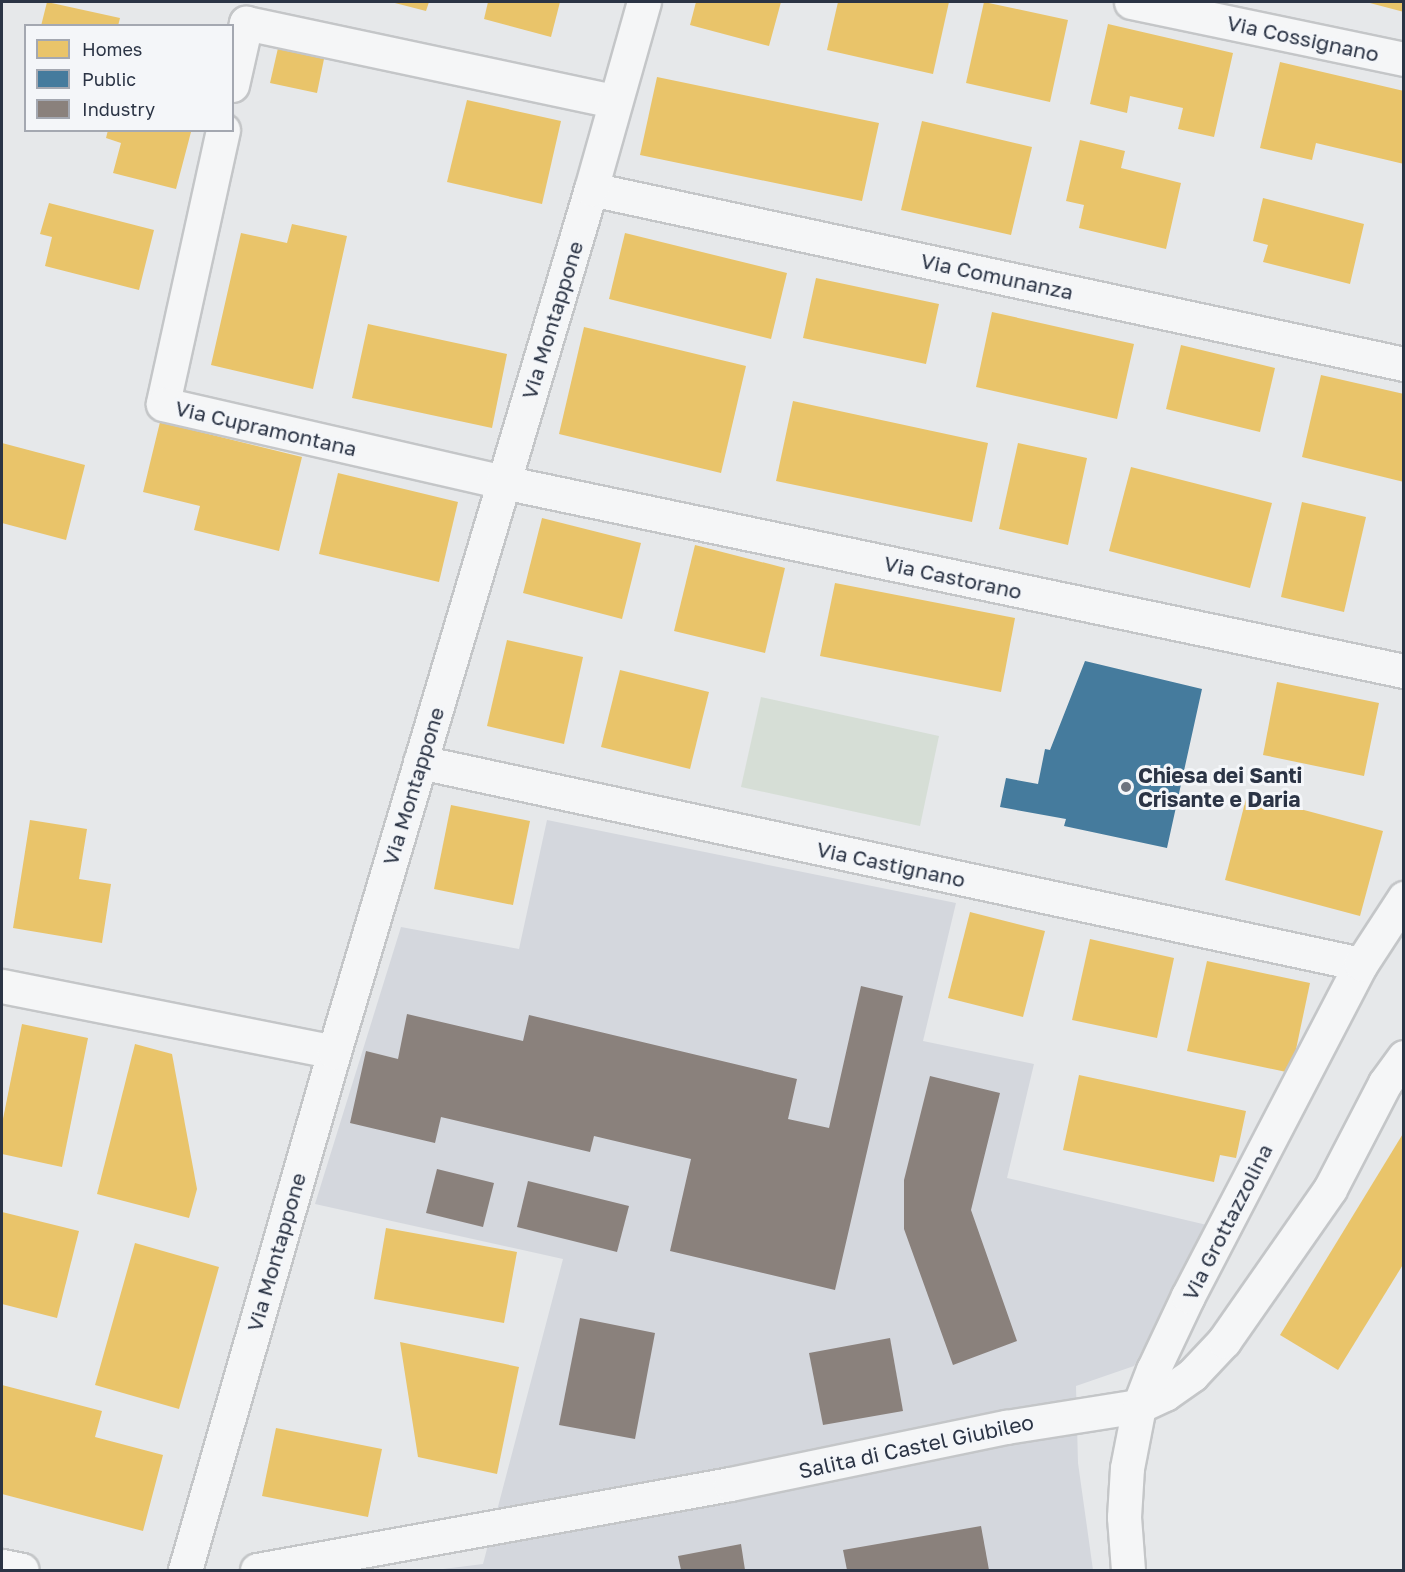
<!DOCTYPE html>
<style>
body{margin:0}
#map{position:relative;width:1405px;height:1572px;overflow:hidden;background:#e6e8ea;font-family:"Golos Text",sans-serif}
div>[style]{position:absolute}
.built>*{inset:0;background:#d4d7dd}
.green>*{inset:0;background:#d6ded6}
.homes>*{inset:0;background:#e9c46a}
.public>*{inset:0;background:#457b9d}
.industry>*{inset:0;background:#8a817c}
.roads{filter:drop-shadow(2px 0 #c4c6c8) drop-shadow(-2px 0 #c4c6c8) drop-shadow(0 2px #c4c6c8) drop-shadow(0 -2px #c4c6c8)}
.minor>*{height:33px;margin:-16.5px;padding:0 16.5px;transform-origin:16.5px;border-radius:16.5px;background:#f5f6f7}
.dots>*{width:16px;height:16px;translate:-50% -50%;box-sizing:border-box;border:3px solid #f4f6f9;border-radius:50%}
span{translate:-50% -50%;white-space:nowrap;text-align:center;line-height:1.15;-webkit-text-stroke:6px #f4f6f9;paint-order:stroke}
.street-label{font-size:21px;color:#2b3445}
.poi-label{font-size:21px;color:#2b3445;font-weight:700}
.left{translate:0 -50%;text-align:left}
.frame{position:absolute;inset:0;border:3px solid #2b3445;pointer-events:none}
.legend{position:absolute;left:24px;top:24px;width:210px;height:108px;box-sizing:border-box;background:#f4f6f9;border:2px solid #a4a8b1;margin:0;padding:8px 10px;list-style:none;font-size:18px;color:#2b3445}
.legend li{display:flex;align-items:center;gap:12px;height:30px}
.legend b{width:30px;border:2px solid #a4a8b1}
</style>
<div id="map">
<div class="built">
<div style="clip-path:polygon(547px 820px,956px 903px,923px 1041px,1034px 1064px,1007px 1178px,1207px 1225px,1134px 1366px,1076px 1386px,1078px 1463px,1093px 1570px,435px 1570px,483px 1564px,563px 1259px,315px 1204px,401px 927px,519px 949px)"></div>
</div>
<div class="green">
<div style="clip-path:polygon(761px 697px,939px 736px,920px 826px,741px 787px)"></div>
</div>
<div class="homes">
<div style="clip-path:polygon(47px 2px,120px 18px,118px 26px,41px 26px)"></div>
<div style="clip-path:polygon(391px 2px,429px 2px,426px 11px)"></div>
<div style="clip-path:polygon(488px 2px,560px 2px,551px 37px,484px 19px)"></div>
<div style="clip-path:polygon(696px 2px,781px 2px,769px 46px,690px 25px)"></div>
<div style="clip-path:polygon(838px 2px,949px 2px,933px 74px,827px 50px)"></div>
<div style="clip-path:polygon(984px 2px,1068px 20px,1050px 102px,966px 83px)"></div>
<div style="clip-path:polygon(1366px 2px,1404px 2px,1404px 12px)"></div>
<div style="clip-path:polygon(1108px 24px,1233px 53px,1214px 137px,1178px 129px,1183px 108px,1130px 96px,1127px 113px,1090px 104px)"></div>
<div style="clip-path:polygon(278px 48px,324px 59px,317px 93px,270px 83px)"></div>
<div style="clip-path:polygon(1280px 62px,1404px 91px,1404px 164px,1316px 143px,1312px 160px,1260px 148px)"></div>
<div style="clip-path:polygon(657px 77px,879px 123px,862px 201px,640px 155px)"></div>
<div style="clip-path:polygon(467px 100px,561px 121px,542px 204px,447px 182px)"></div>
<div style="clip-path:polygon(922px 121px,1032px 147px,1011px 235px,901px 210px)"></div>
<div style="clip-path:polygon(108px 130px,191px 132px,176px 189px,113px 173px,121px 143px,106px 138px)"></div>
<div style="clip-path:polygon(1080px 140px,1125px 151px,1121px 168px,1181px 183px,1166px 249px,1079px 228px,1084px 205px,1066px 201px)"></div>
<div style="clip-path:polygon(1263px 198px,1364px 224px,1350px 284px,1263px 262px,1268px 245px,1253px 241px)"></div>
<div style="clip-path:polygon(49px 203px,154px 230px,139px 290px,45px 266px,52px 237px,40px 234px)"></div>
<div style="clip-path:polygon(292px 224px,347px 236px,313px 389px,211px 365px,241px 233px,287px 243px)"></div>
<div style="clip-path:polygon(625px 233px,787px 273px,771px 339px,609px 299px)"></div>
<div style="clip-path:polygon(816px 278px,939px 304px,926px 364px,803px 338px)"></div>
<div style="clip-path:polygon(992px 312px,1134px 344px,1117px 419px,976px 387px)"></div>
<div style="clip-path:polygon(368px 324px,507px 354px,492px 428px,352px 398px)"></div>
<div style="clip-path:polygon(584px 327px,746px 366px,721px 473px,559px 434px)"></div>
<div style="clip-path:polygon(1181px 345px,1275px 368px,1260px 432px,1166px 409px)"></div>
<div style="clip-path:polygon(1321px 375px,1404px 394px,1404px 482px,1302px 457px)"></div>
<div style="clip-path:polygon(793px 401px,988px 443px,972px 522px,776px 481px)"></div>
<div style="clip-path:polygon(160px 422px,302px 457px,279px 551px,194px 530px,200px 506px,143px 492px)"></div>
<div style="clip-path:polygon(2px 443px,85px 465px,66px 540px,2px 523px)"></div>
<div style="clip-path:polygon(1018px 443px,1087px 458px,1068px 545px,999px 529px)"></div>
<div style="clip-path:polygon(1131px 467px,1272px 503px,1250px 588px,1109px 551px)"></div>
<div style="clip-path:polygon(338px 473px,458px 502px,439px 582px,319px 554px)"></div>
<div style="clip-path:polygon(1302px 502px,1366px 517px,1344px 612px,1281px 597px)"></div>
<div style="clip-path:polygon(542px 518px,641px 543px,622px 619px,523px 593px)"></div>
<div style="clip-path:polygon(695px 545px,785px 568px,765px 653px,674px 631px)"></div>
<div style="clip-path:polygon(835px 583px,1015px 618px,1001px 692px,820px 656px)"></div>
<div style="clip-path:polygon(507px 640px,583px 657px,564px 744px,487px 726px)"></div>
<div style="clip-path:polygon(620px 670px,709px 692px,690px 769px,601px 747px)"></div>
<div style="clip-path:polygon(1277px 682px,1379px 703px,1364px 776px,1263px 755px)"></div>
<div style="clip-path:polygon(1247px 795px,1383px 831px,1360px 916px,1225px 880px)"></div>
<div style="clip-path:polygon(451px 805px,530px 821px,513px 905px,434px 889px)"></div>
<div style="clip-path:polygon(30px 820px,87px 829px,79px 879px,111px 884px,102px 943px,13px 928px)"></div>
<div style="clip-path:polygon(970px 912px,1045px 931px,1023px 1017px,948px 998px)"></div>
<div style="clip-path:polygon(1090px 939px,1174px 958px,1157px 1038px,1072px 1020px)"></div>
<div style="clip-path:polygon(1207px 961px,1310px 983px,1291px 1073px,1187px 1051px)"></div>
<div style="clip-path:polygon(22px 1024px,88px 1038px,62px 1167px,2px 1154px,2px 1124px)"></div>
<div style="clip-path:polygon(135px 1044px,172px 1054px,197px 1189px,189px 1218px,97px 1194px)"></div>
<div style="clip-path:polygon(1079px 1075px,1246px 1111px,1236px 1158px,1220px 1155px,1214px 1182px,1063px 1150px)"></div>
<div style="clip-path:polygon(1404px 1132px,1404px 1263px,1338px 1370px,1280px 1335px)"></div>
<div style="clip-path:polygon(2px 1212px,79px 1231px,57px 1318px,2px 1304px)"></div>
<div style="clip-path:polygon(386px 1228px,517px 1252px,504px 1323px,374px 1299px)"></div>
<div style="clip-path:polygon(135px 1243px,219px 1267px,179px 1409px,95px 1385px)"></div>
<div style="clip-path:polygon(400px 1342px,519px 1367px,497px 1474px,418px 1457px)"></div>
<div style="clip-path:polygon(2px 1385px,102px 1411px,95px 1437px,163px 1455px,143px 1531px,2px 1494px)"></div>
<div style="clip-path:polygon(276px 1428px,382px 1449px,368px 1517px,262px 1496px)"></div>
</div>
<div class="public">
<div style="clip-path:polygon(1085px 661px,1202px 689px,1167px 848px,1064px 826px,1066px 819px,1000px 807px,1006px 778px,1038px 784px,1045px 749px,1050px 750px)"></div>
</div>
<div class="industry">
<div style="clip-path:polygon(861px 986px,903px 996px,835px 1290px,670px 1251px,691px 1159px,594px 1136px,590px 1152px,441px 1117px,435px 1143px,350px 1123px,366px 1051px,398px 1059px,407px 1014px,523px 1041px,529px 1015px,797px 1079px,788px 1119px,829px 1128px)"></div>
<div style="clip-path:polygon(930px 1076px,1000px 1093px,971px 1210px,1017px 1341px,953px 1365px,904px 1229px,904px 1180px)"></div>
<div style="clip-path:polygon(437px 1169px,494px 1183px,483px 1227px,426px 1213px)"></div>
<div style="clip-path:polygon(528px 1181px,629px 1206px,617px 1252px,517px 1227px)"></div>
<div style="clip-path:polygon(580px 1318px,655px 1333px,635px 1439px,559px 1425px)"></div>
<div style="clip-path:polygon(890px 1338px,903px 1411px,823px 1425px,809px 1353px)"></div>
<div style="clip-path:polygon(981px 1526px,989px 1570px,847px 1570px,843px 1550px)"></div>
<div style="clip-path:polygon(741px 1544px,745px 1570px,681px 1570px,678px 1556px)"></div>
</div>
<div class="roads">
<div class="minor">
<div style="left:1131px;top:2px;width:279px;rotate:11.8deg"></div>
<div style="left:232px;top:85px;width:64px;rotate:-77.3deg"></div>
<div style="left:246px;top:23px;width:376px;rotate:12deg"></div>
<div style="left:223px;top:130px;width:280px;rotate:102.4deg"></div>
<div style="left:163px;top:404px;width:349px;rotate:12.9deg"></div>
<div style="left:503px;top:482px;width:921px;rotate:11.85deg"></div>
<div style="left:591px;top:189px;width:832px;rotate:12.15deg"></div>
<div style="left:420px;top:762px;width:962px;rotate:12.12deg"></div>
<div style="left:2px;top:986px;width:338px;rotate:11.2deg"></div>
<div style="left:2px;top:1566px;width:20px;rotate:11deg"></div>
<div style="left:185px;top:1570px;width:539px;rotate:-73.95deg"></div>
<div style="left:334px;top:1052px;width:900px;rotate:-73.42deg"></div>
<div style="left:591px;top:189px;width:194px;rotate:-74.2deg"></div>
<div style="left:257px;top:1570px;width:481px;rotate:-10.3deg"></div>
<div style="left:730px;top:1484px;width:282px;rotate:-11.7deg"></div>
<div style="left:1006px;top:1427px;width:135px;rotate:-9deg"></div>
<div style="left:1139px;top:1406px;width:29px;rotate:-25deg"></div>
<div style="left:1165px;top:1394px;width:33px;rotate:-35deg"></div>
<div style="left:1192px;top:1375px;width:47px;rotate:-46.7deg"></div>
<div style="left:1224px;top:1341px;width:185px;rotate:-55.1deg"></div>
<div style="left:1330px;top:1189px;width:119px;rotate:-62.6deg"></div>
<div style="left:1385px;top:1083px;width:32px;rotate:-54deg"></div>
<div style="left:1128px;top:1570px;width:53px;rotate:-94.3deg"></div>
<div style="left:1124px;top:1517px;width:49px;rotate:-86.5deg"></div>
<div style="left:1127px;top:1468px;width:63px;rotate:-79deg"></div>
<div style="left:1139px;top:1406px;width:39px;rotate:-69deg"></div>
<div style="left:1153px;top:1370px;width:82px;rotate:-64.7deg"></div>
<div style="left:1188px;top:1296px;width:374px;rotate:-62.5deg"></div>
<div style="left:1361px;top:964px;width:79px;rotate:-56.9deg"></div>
</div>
</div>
<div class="dots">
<div style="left:1126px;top:787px;background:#6c737f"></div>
</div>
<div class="street-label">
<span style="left:1303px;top:38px;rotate:12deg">Via Cossignano</span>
<span style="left:997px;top:276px;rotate:12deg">Via Comunanza</span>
<span style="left:552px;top:320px;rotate:-73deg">Via Montappone</span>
<span style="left:266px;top:428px;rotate:13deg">Via Cupramontana</span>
<span style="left:953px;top:577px;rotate:12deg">Via Castorano</span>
<span style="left:413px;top:786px;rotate:-73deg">Via Montappone</span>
<span style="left:891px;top:864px;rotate:12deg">Via Castignano</span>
<span style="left:1227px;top:1222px;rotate:-63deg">Via Grottazzolina</span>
<span style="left:276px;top:1252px;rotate:-74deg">Via Montappone</span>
<span style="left:916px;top:1446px;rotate:-12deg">Salita di Castel Giubileo</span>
</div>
<div class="poi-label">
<span class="left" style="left:1138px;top:787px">Chiesa dei Santi<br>Crisante e Daria</span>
</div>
<div class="frame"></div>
<ul class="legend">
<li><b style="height:16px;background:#e9c46a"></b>Homes</li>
<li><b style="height:16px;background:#457b9d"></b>Public</li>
<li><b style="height:16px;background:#8a817c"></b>Industry</li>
</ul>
</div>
